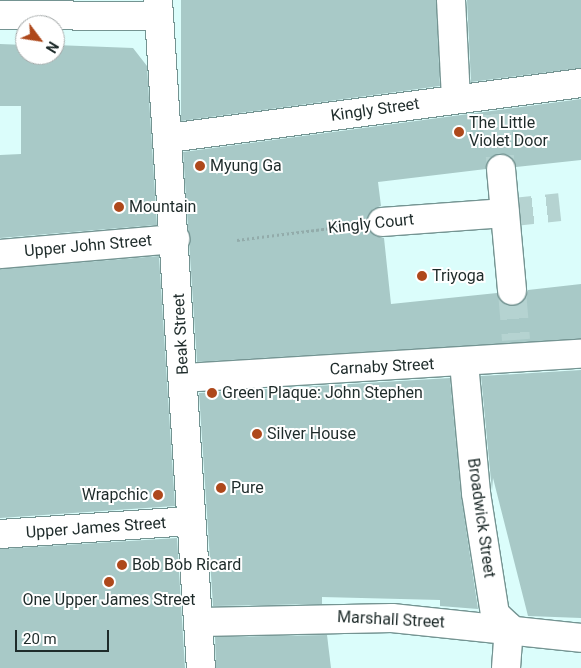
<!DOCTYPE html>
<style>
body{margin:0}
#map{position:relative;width:581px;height:668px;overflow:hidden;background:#dbfdfb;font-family:Roboto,sans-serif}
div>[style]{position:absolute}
.building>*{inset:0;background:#a8c9c7}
.minor-tunnel>*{height:28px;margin-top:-14px;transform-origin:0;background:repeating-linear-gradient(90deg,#b5d3d1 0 28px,transparent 0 42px)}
.path>*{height:3px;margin-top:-1.5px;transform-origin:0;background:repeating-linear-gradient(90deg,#92abaa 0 2.5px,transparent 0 5px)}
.roads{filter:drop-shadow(1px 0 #749492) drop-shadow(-1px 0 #749492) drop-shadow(0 1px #749492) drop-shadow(0 -1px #749492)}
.minor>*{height:28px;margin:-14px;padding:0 14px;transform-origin:14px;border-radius:14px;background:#fff}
.dots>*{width:14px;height:14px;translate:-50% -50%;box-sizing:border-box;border:2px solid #fff;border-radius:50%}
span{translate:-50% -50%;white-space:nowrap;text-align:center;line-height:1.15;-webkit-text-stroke:4px #fff;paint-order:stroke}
.street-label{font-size:16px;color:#1e2b2a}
.poi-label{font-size:16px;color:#1e2b2a}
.left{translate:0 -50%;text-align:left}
.right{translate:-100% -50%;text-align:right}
.north{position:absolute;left:15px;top:15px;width:50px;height:50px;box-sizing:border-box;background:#fff;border:1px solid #a5aaaa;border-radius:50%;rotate:121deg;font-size:14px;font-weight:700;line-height:20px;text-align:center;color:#1e2b2a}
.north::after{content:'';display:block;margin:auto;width:18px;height:22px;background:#ae481b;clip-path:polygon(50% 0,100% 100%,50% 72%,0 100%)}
.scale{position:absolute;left:15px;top:630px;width:94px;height:22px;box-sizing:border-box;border:2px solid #1e2b2a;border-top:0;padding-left:6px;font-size:15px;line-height:18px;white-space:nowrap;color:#1e2b2a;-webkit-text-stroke:4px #fff;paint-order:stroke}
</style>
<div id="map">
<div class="building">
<div style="clip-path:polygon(181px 0,436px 0,440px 86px,181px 121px)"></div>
<div style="clip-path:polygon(467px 0,581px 0,581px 68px,471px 82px)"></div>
<div style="clip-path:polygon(0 44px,25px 45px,25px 55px,55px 55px,55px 45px,133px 48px,147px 66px,157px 225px,0 238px,0 155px,21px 154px,21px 106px,0 106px)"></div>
<div style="clip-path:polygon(581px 99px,581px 160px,516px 167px,508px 155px,499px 154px,492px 157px,486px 169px,378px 182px,381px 206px,373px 209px,366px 223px,375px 236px,384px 238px,391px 304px,497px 293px,505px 305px,514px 306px,526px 298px,528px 290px,581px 284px,581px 339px,197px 362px,183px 152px)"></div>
<div style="clip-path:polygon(159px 256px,175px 506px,0 518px,0 269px)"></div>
<div style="clip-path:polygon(581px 370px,581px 618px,528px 616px,493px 478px,492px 491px,481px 376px)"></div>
<div style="clip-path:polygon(450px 378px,461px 495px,478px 609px,440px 606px,440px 600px,322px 597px,322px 604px,213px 606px,199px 393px)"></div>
<div style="clip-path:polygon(177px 538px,185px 668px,0 668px,0 549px)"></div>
<div style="clip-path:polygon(327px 635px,331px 668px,216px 668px,215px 637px)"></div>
</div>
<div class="minor-tunnel">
<div style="left:496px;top:114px;width:55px;rotate:84.8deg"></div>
<div style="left:505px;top:213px;width:55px;rotate:-6.2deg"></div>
<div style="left:512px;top:291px;width:49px;rotate:85.3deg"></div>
</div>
<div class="path">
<div style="left:237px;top:240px;width:119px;rotate:-7.2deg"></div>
</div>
<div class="roads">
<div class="minor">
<div style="left:158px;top:0;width:669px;rotate:86.32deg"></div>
<div style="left:451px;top:0;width:99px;rotate:87.1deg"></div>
<div style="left:0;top:15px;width:158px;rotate:0.4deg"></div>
<div style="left:169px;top:138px;width:416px;rotate:-7.6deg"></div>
<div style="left:501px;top:169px;width:122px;rotate:84.8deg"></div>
<div style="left:382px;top:222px;width:123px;rotate:-4.2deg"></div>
<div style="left:0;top:254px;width:176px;rotate:-4.9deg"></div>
<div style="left:464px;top:363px;width:131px;rotate:84.7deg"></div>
<div style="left:476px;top:493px;width:122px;rotate:81.1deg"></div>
<div style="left:495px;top:614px;width:19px;rotate:43deg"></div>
<div style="left:183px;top:378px;width:399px;rotate:-3.5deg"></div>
<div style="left:0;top:534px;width:192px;rotate:-3.9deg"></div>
<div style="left:201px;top:622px;width:191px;rotate:-1.2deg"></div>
<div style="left:392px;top:618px;width:190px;rotate:6deg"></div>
<div style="left:506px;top:668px;width:41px;rotate:-85.8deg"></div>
</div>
</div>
<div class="dots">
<div style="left:459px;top:132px;background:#ae481b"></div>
<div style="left:200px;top:166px;background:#ae481b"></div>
<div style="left:119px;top:207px;background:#ae481b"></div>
<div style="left:422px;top:276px;background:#ae481b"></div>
<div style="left:212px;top:393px;background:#ae481b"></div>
<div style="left:257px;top:434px;background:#ae481b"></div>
<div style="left:221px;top:488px;background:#ae481b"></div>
<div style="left:158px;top:495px;background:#ae481b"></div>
<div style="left:122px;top:565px;background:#ae481b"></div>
<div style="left:109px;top:582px;background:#ae481b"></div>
</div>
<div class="street-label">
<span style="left:375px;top:110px;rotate:-8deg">Kingly Street</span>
<span style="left:371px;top:224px;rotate:-6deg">Kingly Court</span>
<span style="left:88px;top:246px;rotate:-5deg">Upper John Street</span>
<span style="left:181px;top:334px;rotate:-93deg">Beak Street</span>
<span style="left:382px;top:367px;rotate:-3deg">Carnaby Street</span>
<span style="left:481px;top:518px;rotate:82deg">Broadwick Street</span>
<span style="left:96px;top:528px;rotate:-4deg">Upper James Street</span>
<span style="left:391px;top:620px;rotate:3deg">Marshall Street</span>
</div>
<div class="poi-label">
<span class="left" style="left:469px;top:132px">The Little<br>Violet Door</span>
<span class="left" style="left:210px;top:166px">Myung Ga</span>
<span class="left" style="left:129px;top:207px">Mountain</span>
<span class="left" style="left:432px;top:276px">Triyoga</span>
<span class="left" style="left:222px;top:393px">Green Plaque: John Stephen</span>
<span class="left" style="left:267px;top:434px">Silver House</span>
<span class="left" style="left:231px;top:488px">Pure</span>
<span class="right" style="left:148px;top:495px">Wrapchic</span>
<span class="left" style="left:132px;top:565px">Bob Bob Ricard</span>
<span style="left:109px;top:600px">One Upper James Street</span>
</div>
<div class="north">N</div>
<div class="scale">20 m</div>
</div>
